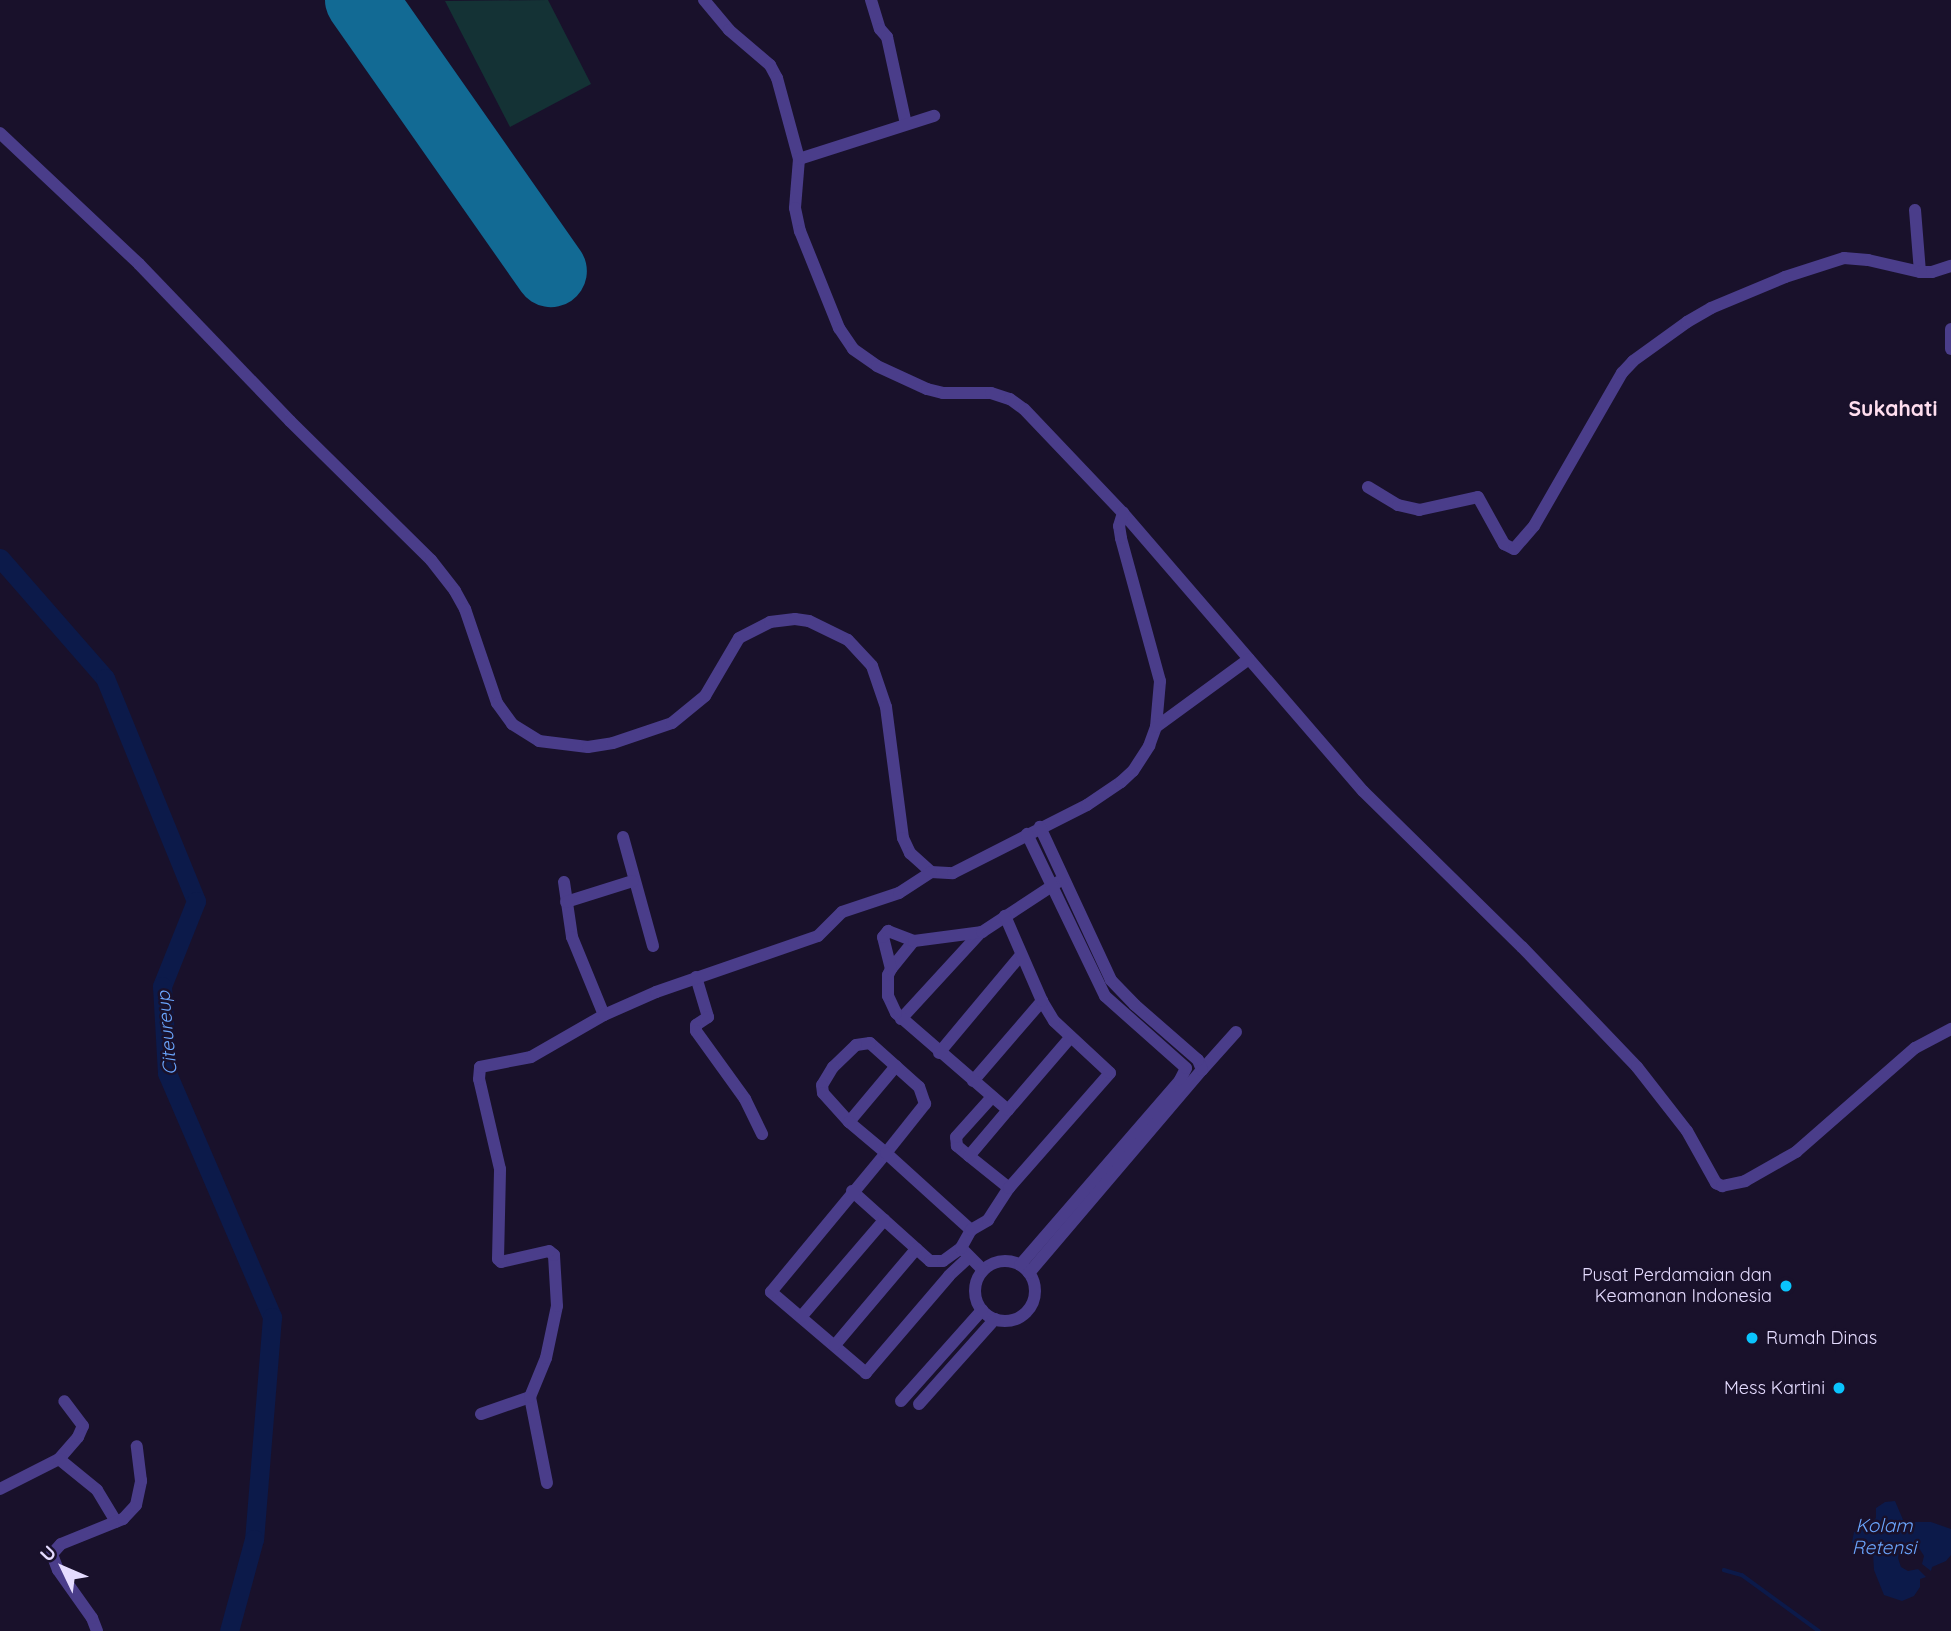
<!DOCTYPE html>
<style>
body{margin:0}
#map{position:relative;width:1951px;height:1631px;overflow:hidden;background:#19112b;font-family:Quicksand,sans-serif}
div>[style]{position:absolute}
.green>*{inset:0;background:#143235}
.water>*{inset:0;background:#0c1a4a}
.stream>*{height:3.5px;margin:-1.75px;padding:0 1.75px;transform-origin:1.75px;border-radius:1.75px;background:#0c1a4a}
.river>*{height:19px;margin:-9.5px;padding:0 9.5px;transform-origin:9.5px;border-radius:9.5px;background:#0c1a4a}
.runway>*{height:72px;margin:-36px;padding:0 36px;transform-origin:36px;border-radius:36px;background:#126a94}
.minor>*{height:12px;margin:-6px;padding:0 6px;transform-origin:6px;border-radius:6px;background:#4a3d8a}
.minor>.ring{margin:-6px;padding:0;box-sizing:content-box;background:none;border:12px solid #4a3d8a;border-radius:50%}
.dots>*{width:19px;height:19px;translate:-50% -50%;box-sizing:border-box;border:4px solid #19112b;border-radius:50%}
span{translate:-50% -50%;white-space:nowrap;text-align:center;line-height:1.15;-webkit-text-stroke:5px #19112b;paint-order:stroke}
.poi-label{font-size:18px;color:#e5dcff}
.right{translate:-100% -50%;text-align:right}
.left{translate:0 -50%;text-align:left}
.water-label{font-size:19px;color:#6ba6fe;font-style:italic}
.quarter-label{font-size:21px;color:#ffdeef;font-weight:700}
.north{position:absolute;left:28px;top:1533px;width:70px;height:70px;-webkit-text-stroke:5px #19112b;paint-order:stroke;rotate:314deg;font-size:19px;font-weight:700;line-height:28px;text-align:center;color:#e5dcff}
.north::after{content:'';display:block;margin:auto;width:24px;height:32px;background:#e5dcff;clip-path:polygon(50% 0,100% 100%,50% 72%,0 100%)}
</style>
<div id="map">
<div class="green">
<div style="clip-path:polygon(548px 0,591px 84px,510px 127px,445px 1px)"></div>
</div>
<div class="water">
<div style="clip-path:polygon(1895px 1501px,1904px 1522px,1931px 1522px,1951px 1529px,1951px 1555px,1946px 1561px,1932px 1567px,1931px 1571px,1922px 1564px,1924px 1556px,1919px 1548px,1910px 1545px,1900px 1549px,1898px 1558px,1901px 1567px,1908px 1571px,1918px 1569px,1926px 1577px,1920px 1579px,1920px 1587px,1914px 1596px,1902px 1601px,1884px 1595px,1874px 1570px,1873px 1553px,1858px 1549px,1852px 1542px,1854px 1532px,1866px 1528px,1876px 1518px,1876px 1508px,1885px 1502px)"></div>
</div>
<div class="stream">
<div style="left:1724px;top:1570px;width:19px;rotate:16deg"></div>
<div style="left:1742px;top:1575px;width:95px;rotate:36deg"></div>
</div>
<div class="river">
<div style="left:0;top:558px;width:159px;rotate:48.8deg"></div>
<div style="left:105px;top:678px;width:241px;rotate:67.8deg"></div>
<div style="left:196px;top:901px;width:92px;rotate:111.8deg"></div>
<div style="left:162px;top:986px;width:87px;rotate:86.7deg"></div>
<div style="left:167px;top:1073px;width:266px;rotate:66.7deg"></div>
<div style="left:272px;top:1317px;width:223px;rotate:94.6deg"></div>
<div style="left:254px;top:1539px;width:95px;rotate:105.2deg"></div>
</div>
<div class="runway">
<div style="left:361px;top:0;width:331px;rotate:55deg"></div>
</div>
<div class="minor">
<div style="left:704px;top:0;width:39px;rotate:50deg"></div>
<div style="left:729px;top:30px;width:54px;rotate:40.5deg"></div>
<div style="left:770px;top:65px;width:15px;rotate:62deg"></div>
<div style="left:777px;top:78px;width:84px;rotate:74.8deg"></div>
<div style="left:799px;top:159px;width:49px;rotate:94.7deg"></div>
<div style="left:795px;top:208px;width:24px;rotate:78deg"></div>
<div style="left:800px;top:231px;width:105px;rotate:68.1deg"></div>
<div style="left:839px;top:328px;width:25px;rotate:56deg"></div>
<div style="left:853px;top:349px;width:29px;rotate:35deg"></div>
<div style="left:877px;top:366px;width:55px;rotate:24.7deg"></div>
<div style="left:927px;top:389px;width:16px;rotate:14deg"></div>
<div style="left:943px;top:393px;width:48px"></div>
<div style="left:991px;top:393px;width:20px;rotate:18deg"></div>
<div style="left:1010px;top:399px;width:17px;rotate:36deg"></div>
<div style="left:1024px;top:409px;width:144px;rotate:46.4deg"></div>
<div style="left:1123px;top:513px;width:367px;rotate:49.2deg"></div>
<div style="left:1363px;top:791px;width:223px;rotate:44.5deg"></div>
<div style="left:1522px;top:947px;width:166px;rotate:46.2deg"></div>
<div style="left:1637px;top:1067px;width:81px;rotate:52deg"></div>
<div style="left:1687px;top:1131px;width:60px;rotate:60.9deg"></div>
<div style="left:1716px;top:1183px;width:7px;rotate:27deg"></div>
<div style="left:1722px;top:1186px;width:24px;rotate:-12deg"></div>
<div style="left:1745px;top:1181px;width:59px;rotate:-29.6deg"></div>
<div style="left:1796px;top:1152px;width:158px;rotate:-41.2deg"></div>
<div style="left:1915px;top:1048px;width:41px;rotate:-27.8deg"></div>
<div style="left:871px;top:0;width:30px;rotate:73deg"></div>
<div style="left:880px;top:29px;width:11px;rotate:49deg"></div>
<div style="left:887px;top:37px;width:89px;rotate:77.7deg"></div>
<div style="left:0;top:133px;width:191px;rotate:43.3deg"></div>
<div style="left:139px;top:264px;width:218px;rotate:46.1deg"></div>
<div style="left:290px;top:421px;width:198px;rotate:44.6deg"></div>
<div style="left:431px;top:560px;width:39px;rotate:52deg"></div>
<div style="left:455px;top:591px;width:21px;rotate:61deg"></div>
<div style="left:465px;top:609px;width:99px;rotate:71.2deg"></div>
<div style="left:497px;top:703px;width:26px;rotate:54deg"></div>
<div style="left:512px;top:724px;width:32px;rotate:32deg"></div>
<div style="left:539px;top:741px;width:49px;rotate:7deg"></div>
<div style="left:588px;top:747px;width:25px;rotate:-9deg"></div>
<div style="left:613px;top:743px;width:62px;rotate:-18.7deg"></div>
<div style="left:672px;top:723px;width:43px;rotate:-39.3deg"></div>
<div style="left:705px;top:696px;width:67px;rotate:-59.6deg"></div>
<div style="left:739px;top:638px;width:35px;rotate:-27deg"></div>
<div style="left:770px;top:622px;width:25px;rotate:-7deg"></div>
<div style="left:795px;top:619px;width:14px;rotate:8deg"></div>
<div style="left:809px;top:621px;width:43px;rotate:26deg"></div>
<div style="left:848px;top:640px;width:35px;rotate:47deg"></div>
<div style="left:872px;top:666px;width:43px;rotate:71.1deg"></div>
<div style="left:886px;top:707px;width:132px;rotate:82.6deg"></div>
<div style="left:903px;top:838px;width:17px;rotate:65deg"></div>
<div style="left:910px;top:853px;width:28px;rotate:42deg"></div>
<div style="left:931px;top:872px;width:22px;rotate:3deg"></div>
<div style="left:953px;top:873px;width:150px;rotate:-26.9deg"></div>
<div style="left:1087px;top:805px;width:41px;rotate:-34.1deg"></div>
<div style="left:1121px;top:782px;width:16px;rotate:-43deg"></div>
<div style="left:1133px;top:771px;width:30px;rotate:-57deg"></div>
<div style="left:1149px;top:746px;width:20px;rotate:-70deg"></div>
<div style="left:1156px;top:727px;width:46px;rotate:-85deg"></div>
<div style="left:1160px;top:681px;width:148px;rotate:-105.3deg"></div>
<div style="left:1121px;top:538px;width:12px;rotate:-99deg"></div>
<div style="left:1119px;top:526px;width:14px;rotate:-73deg"></div>
<div style="left:799px;top:159px;width:142px;rotate:-17.7deg"></div>
<div style="left:1915px;top:210px;width:62px;rotate:85.4deg"></div>
<div style="left:1951px;top:329px;width:20px;rotate:90deg"></div>
<div style="left:1368px;top:487px;width:35px;rotate:31deg"></div>
<div style="left:1398px;top:505px;width:22px;rotate:13deg"></div>
<div style="left:1419px;top:510px;width:60px;rotate:-12.4deg"></div>
<div style="left:1478px;top:497px;width:54px;rotate:61deg"></div>
<div style="left:1504px;top:544px;width:11px;rotate:27deg"></div>
<div style="left:1514px;top:549px;width:30px;rotate:-49deg"></div>
<div style="left:1534px;top:526px;width:177px;rotate:-60.1deg"></div>
<div style="left:1622px;top:373px;width:16px;rotate:-47deg"></div>
<div style="left:1633px;top:361px;width:67px;rotate:-35.8deg"></div>
<div style="left:1687px;top:322px;width:28px;rotate:-30deg"></div>
<div style="left:1711px;top:308px;width:80px;rotate:-22.7deg"></div>
<div style="left:1785px;top:277px;width:62px;rotate:-17.9deg"></div>
<div style="left:1844px;top:258px;width:24px;rotate:5deg"></div>
<div style="left:1868px;top:260px;width:53px;rotate:13deg"></div>
<div style="left:1920px;top:272px;width:12px"></div>
<div style="left:1932px;top:272px;width:20px;rotate:-18deg"></div>
<div style="left:1156px;top:727px;width:115px;rotate:-36.2deg"></div>
<div style="left:623px;top:837px;width:113px;rotate:74.6deg"></div>
<div style="left:564px;top:882px;width:56px;rotate:81.7deg"></div>
<div style="left:572px;top:937px;width:84px;rotate:67.7deg"></div>
<div style="left:566px;top:902px;width:70px;rotate:-17.4deg"></div>
<div style="left:891px;top:969px;width:36px;rotate:-51deg"></div>
<div style="left:696px;top:977px;width:42px;rotate:73.3deg"></div>
<div style="left:708px;top:1017px;width:14px;rotate:146deg"></div>
<div style="left:696px;top:1025px;width:6px;rotate:90deg"></div>
<div style="left:696px;top:1031px;width:84px;rotate:54.2deg"></div>
<div style="left:745px;top:1099px;width:39px;rotate:64deg"></div>
<div style="left:901px;top:1019px;width:118px;rotate:-47.4deg"></div>
<div style="left:939px;top:1053px;width:128px;rotate:-50.1deg"></div>
<div style="left:1202px;top:1070px;width:51px;rotate:-48.2deg"></div>
<div style="left:973px;top:1081px;width:106px;rotate:-49.2deg"></div>
<div style="left:1008px;top:1110px;width:95px;rotate:-49.3deg"></div>
<div style="left:849px;top:1122px;width:73px;rotate:-50deg"></div>
<div style="left:969px;top:1156px;width:16px;rotate:-140deg"></div>
<div style="left:957px;top:1146px;width:9px;rotate:-96deg"></div>
<div style="left:956px;top:1137px;width:54px;rotate:-48deg"></div>
<div style="left:1009px;top:1188px;width:51px;rotate:-141.3deg"></div>
<div style="left:969px;top:1156px;width:60px;rotate:-49.7deg"></div>
<div style="left:1008px;top:1110px;width:148px;rotate:-139.1deg"></div>
<div style="left:896px;top:1013px;width:19px;rotate:-115deg"></div>
<div style="left:888px;top:996px;width:21px;rotate:-90deg"></div>
<div style="left:888px;top:975px;width:7px;rotate:-63deg"></div>
<div style="left:891px;top:969px;width:33px;rotate:-104deg"></div>
<div style="left:883px;top:937px;width:8px;rotate:-50deg"></div>
<div style="left:888px;top:931px;width:28px;rotate:21deg"></div>
<div style="left:914px;top:941px;width:69px;rotate:-7.5deg"></div>
<div style="left:982px;top:932px;width:91px;rotate:-33.3deg"></div>
<div style="left:852px;top:1191px;width:105px;rotate:41.9deg"></div>
<div style="left:930px;top:1261px;width:13px"></div>
<div style="left:943px;top:1261px;width:22px;rotate:-36deg"></div>
<div style="left:968px;top:1258px;width:26px;rotate:137deg"></div>
<div style="left:949px;top:1276px;width:128px;rotate:130.6deg"></div>
<div style="left:866px;top:1373px;width:125px;rotate:-139.5deg"></div>
<div style="left:771px;top:1292px;width:180px;rotate:-50.4deg"></div>
<div style="left:886px;top:1153px;width:63px;rotate:-51.5deg"></div>
<div style="left:925px;top:1104px;width:18px;rotate:-109deg"></div>
<div style="left:919px;top:1087px;width:66px;rotate:-138.1deg"></div>
<div style="left:870px;top:1043px;width:14px;rotate:172deg"></div>
<div style="left:856px;top:1045px;width:32px;rotate:136deg"></div>
<div style="left:833px;top:1067px;width:21px;rotate:121deg"></div>
<div style="left:822px;top:1085px;width:8px;rotate:83deg"></div>
<div style="left:823px;top:1093px;width:39px;rotate:48deg"></div>
<div style="left:849px;top:1122px;width:48px;rotate:40deg"></div>
<div style="left:886px;top:1153px;width:115px;rotate:42.2deg"></div>
<div class="ring" style="left:975px;top:1261px;width:48px;height:48px"></div>
<div style="left:1020px;top:1265px;width:245px;rotate:-49.1deg"></div>
<div style="left:1180px;top:1080px;width:13px;rotate:-63deg"></div>
<div style="left:1186px;top:1068px;width:108px;rotate:-138.4deg"></div>
<div style="left:1105px;top:996px;width:180px;rotate:-115.7deg"></div>
<div style="left:983px;top:1270px;width:31px;rotate:-135deg"></div>
<div style="left:961px;top:1248px;width:21px;rotate:-61deg"></div>
<div style="left:971px;top:1230px;width:20px;rotate:-30deg"></div>
<div style="left:988px;top:1220px;width:38px;rotate:-57deg"></div>
<div style="left:1009px;top:1188px;width:153px;rotate:-48.7deg"></div>
<div style="left:1110px;top:1073px;width:76px;rotate:-137.1deg"></div>
<div style="left:1054px;top:1021px;width:23px;rotate:-121deg"></div>
<div style="left:1042px;top:1001px;width:93px;rotate:-113.5deg"></div>
<div style="left:1029px;top:1273px;width:267px;rotate:-49.6deg"></div>
<div style="left:1202px;top:1070px;width:11px;rotate:-112deg"></div>
<div style="left:1198px;top:1060px;width:84px;rotate:-138.9deg"></div>
<div style="left:1135px;top:1005px;width:35px;rotate:-134deg"></div>
<div style="left:1111px;top:980px;width:169px;rotate:-114.9deg"></div>
<div style="left:801px;top:1317px;width:128px;rotate:-49.4deg"></div>
<div style="left:835px;top:1345px;width:126px;rotate:-49.8deg"></div>
<div style="left:901px;top:1401px;width:122px;rotate:-48.3deg"></div>
<div style="left:919px;top:1404px;width:114px;rotate:-48.2deg"></div>
<div style="left:481px;top:1414px;width:52px;rotate:-19.1deg"></div>
<div style="left:59px;top:1459px;width:29px;rotate:-49deg"></div>
<div style="left:78px;top:1437px;width:12px;rotate:-66deg"></div>
<div style="left:83px;top:1426px;width:31px;rotate:-127deg"></div>
<div style="left:547px;top:1483px;width:88px;rotate:-101.2deg"></div>
<div style="left:530px;top:1397px;width:42px;rotate:-67.7deg"></div>
<div style="left:546px;top:1358px;width:53px;rotate:-78.1deg"></div>
<div style="left:557px;top:1306px;width:51px;rotate:-93.4deg"></div>
<div style="left:554px;top:1255px;width:6px;rotate:-141deg"></div>
<div style="left:549px;top:1251px;width:49px;rotate:167.1deg"></div>
<div style="left:501px;top:1262px;width:4px;rotate:-135deg"></div>
<div style="left:498px;top:1259px;width:90px;rotate:-88.7deg"></div>
<div style="left:500px;top:1169px;width:92px;rotate:-103.1deg"></div>
<div style="left:479px;top:1079px;width:12px;rotate:-85deg"></div>
<div style="left:480px;top:1067px;width:52px;rotate:-11.1deg"></div>
<div style="left:531px;top:1057px;width:84px;rotate:-29.9deg"></div>
<div style="left:604px;top:1015px;width:57px;rotate:-23.9deg"></div>
<div style="left:656px;top:992px;width:171px;rotate:-19.1deg"></div>
<div style="left:818px;top:936px;width:34px;rotate:-45deg"></div>
<div style="left:842px;top:912px;width:60px;rotate:-18.4deg"></div>
<div style="left:899px;top:893px;width:38px;rotate:-33deg"></div>
<div style="left:0;top:1489px;width:66px;rotate:-27deg"></div>
<div style="left:59px;top:1459px;width:49px;rotate:39.2deg"></div>
<div style="left:97px;top:1490px;width:37px;rotate:59deg"></div>
<div style="left:97px;top:1631px;width:14px;rotate:-111deg"></div>
<div style="left:92px;top:1618px;width:59px;rotate:-125.3deg"></div>
<div style="left:58px;top:1570px;width:17px;rotate:-111deg"></div>
<div style="left:52px;top:1554px;width:13px;rotate:-48deg"></div>
<div style="left:61px;top:1544px;width:67px;rotate:-22deg"></div>
<div style="left:123px;top:1519px;width:19px;rotate:-47deg"></div>
<div style="left:136px;top:1505px;width:25px;rotate:-78deg"></div>
<div style="left:141px;top:1481px;width:35px;rotate:-97deg"></div>
</div>
<div class="dots">
<div style="left:1786px;top:1286px;background:#0ac4fd"></div>
<div style="left:1752px;top:1338px;background:#0ac4fd"></div>
<div style="left:1839px;top:1388px;background:#0ac4fd"></div>
</div>
<div class="poi-label">
<span class="right" style="left:1772px;top:1286px">Pusat Perdamaian dan<br>Keamanan Indonesia</span>
<span class="left" style="left:1766px;top:1338px">Rumah Dinas</span>
<span class="right" style="left:1825px;top:1388px">Mess Kartini</span>
</div>
<div class="water-label">
<span style="left:167px;top:1033px;rotate:-95deg">Citeureup</span>
<span style="left:1884px;top:1537px">Kolam<br>Retensi</span>
</div>
<div class="quarter-label">
<span style="left:1893px;top:408px">Sukahati</span>
</div>
<div class="north">U</div>
</div>
